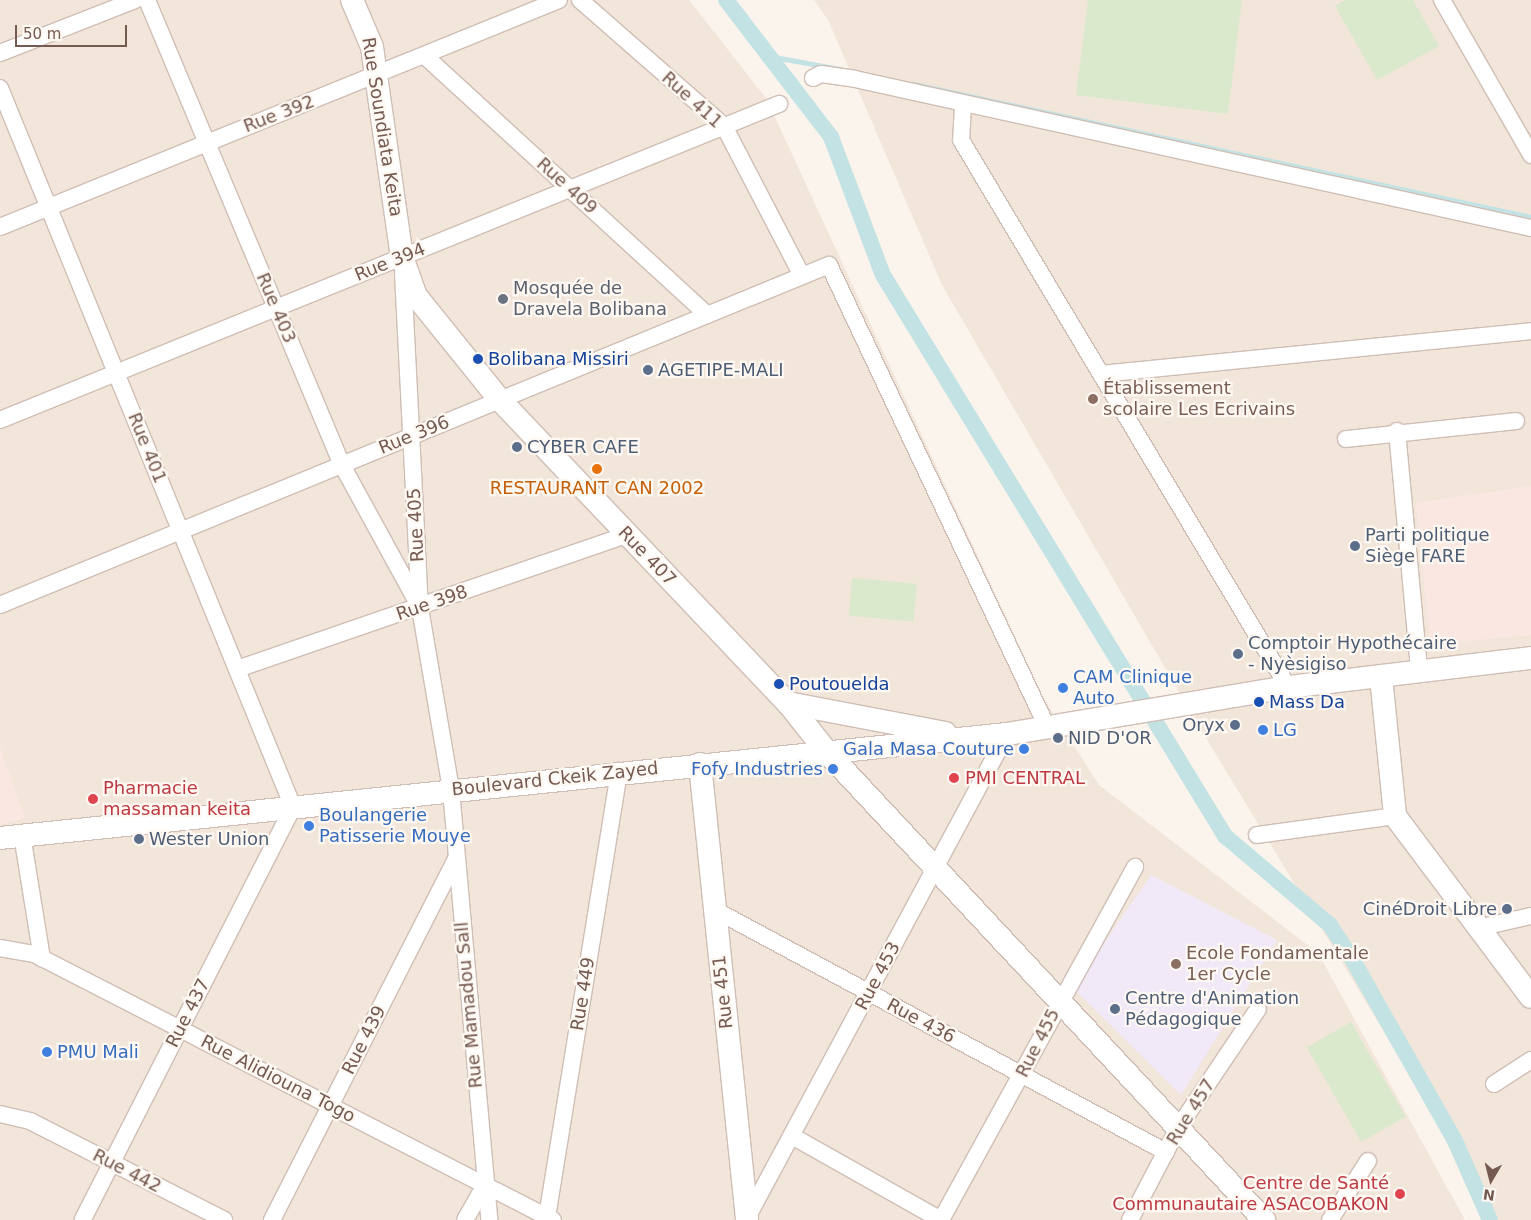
<!DOCTYPE html>
<html>
<head>
<meta charset="utf-8">
<style>
	body { margin:0 }
	#map { position:relative; width:1531px; height:1220px; overflow:hidden; background:#fbf4ed; font-family:"DejaVu Sans",sans-serif }
	div>[style] { position:absolute }
	[style*='--x'] { left:calc(var(--x)*1px); top:calc(var(--y)*1px); width:calc(var(--w)*1px); rotate:calc(var(--a)*1deg) }
	.residential>* { inset:0; background:#f2e6db }
	.commercial>* { inset:0; background:#fae7e2 }
	.education>* { inset:0; background:#f1e9f8 }
	.green>* { inset:0; background:#dae8cb; transform-origin:0 0 }
	.stream>* { height:4.5px; margin:-2.25px; padding:0 2.25px; transform-origin:2.25px; border-radius:2.25px; background:#c2e2e4 }
	.canal>* { height:16px; margin:-8px; padding:0 8px; transform-origin:8px; border-radius:8px; background:#c2e2e4 }
	.roads { filter:drop-shadow(1px 0 #cfbeb5) drop-shadow(-1px 0 #cfbeb5) drop-shadow(0 1px #cfbeb5) drop-shadow(0 -1px #cfbeb5) }
	.street>* { height:16px; margin:-8px; padding:0 8px; transform-origin:8px; border-radius:8px; background:#fff }
	.secondary>* { height:22px; margin:-11px; padding:0 11px; transform-origin:11px; border-radius:11px; background:#fff }
	.dots>* { width:14px; height:14px; translate:-50% -50%; box-sizing:border-box; border:2px solid #fef8f3; border-radius:50% }
	span { translate:-50% -50%; white-space:nowrap; text-align:center; line-height:1.15; -webkit-text-stroke:4.5px #fef8f3; paint-order:stroke }
	.street-label { font-size:18px; color:#755a51 }
	.worship-label { font-size:18px; color:#5b616d }
	.left { translate:0 -50%; text-align:left }
	.transit-label { font-size:18px; color:#164399 }
	.service-label { font-size:18px; color:#4e5e75 }
	.right { translate:-100% -50%; text-align:right }
	.education-label { font-size:18px; color:#785e54 }
	.food-label { font-size:18px; color:#c56008 }
	.shop-label { font-size:18px; color:#366cbe }
	.health-label { font-size:18px; color:#be3a42 }
	.north { position:absolute; left:1466px; top:1155px; width:50px; height:50px; -webkit-text-stroke:4px #fef8f3; paint-order:stroke; rotate:188deg; font-size:14px; font-weight:700; line-height:20px; text-align:center; color:#755a51 }
	.north::after { content:''; display:block; margin:auto; width:18px; height:22px; background:#755a51; clip-path:polygon(50% 0,100% 100%,50% 72%,0 100%) }
	.scale { position:absolute; left:15px; top:25px; width:112px; height:22px; box-sizing:border-box; border:2px solid #755a51; border-top:0; padding-left:6px; font-size:15px; line-height:18px; white-space:nowrap; color:#755a51; -webkit-text-stroke:4px #fef8f3; paint-order:stroke }
</style>
</head>
<body>
<div id="map">
	<div class="residential">
		<i style="clip-path:polygon(0 0,689px 0,766px 98px,1043px 697px,1099px 785px,1318px 953px,1465px 1220px,0 1220px)"></i>
		<i style="clip-path:polygon(814px 0,1531px 0,1531px 1220px,1498px 1220px,1200px 728px,942px 285px,828px 20px)"></i>
	</div>
	<div class="commercial">
		<i style="clip-path:polygon(1531px 486px,1531px 635px,1430px 644px,1416px 503px)"></i>
		<i style="clip-path:polygon(0 747px,25px 818px,0 825px)"></i>
	</div>
	<div class="education">
		<i style="clip-path:polygon(1151px 875px,1277px 940px,1181px 1095px,1073px 988px)"></i>
	</div>
	<div class="green">
		<i style="clip-path:polygon(1088px 0,1242px 0,1228px 114px,1076px 95px)"></i>
		<i style="clip-path:polygon(1345px 0,1413px 0,1439px 46px,1377px 80px,1335px 6px)"></i>
		<i style="left:852px;top:578px;width:65px;height:38px;rotate:5deg"></i>
		<i style="left:1351px;top:1022px;width:109px;height:51px;rotate:60deg"></i>
	</div>
	<div class="stream">
		<i style="--x:769;--y:56;--w:77;--a:10.4"></i>
		<i style="--x:914;--y:84;--w:631;--a:12.16"></i>
	</div>
	<div class="canal">
		<i style="--x:726;--y:0;--w:173;--a:52.5"></i>
		<i style="--x:831;--y:137;--w:147;--a:69.4"></i>
		<i style="--x:883;--y:275;--w:657;--a:58.63"></i>
		<i style="--x:1225;--y:836;--w:138;--a:40.3"></i>
		<i style="--x:1330;--y:925;--w:38;--a:57"></i>
		<i style="--x:1351;--y:957;--w:211;--a:60.5"></i>
		<i style="--x:1455;--y:1141;--w:86;--a:66.1"></i>
	</div>
	<div class="roads">
		<div class="street">
			<i style="--x:147;--y:0;--w:504;--a:67.25"></i>
			<i style="--x:342;--y:465;--w:158;--a:61.3"></i>
			<i style="--x:580;--y:0;--w:191;--a:41.2"></i>
			<i style="--x:724;--y:126;--w:169;--a:62.5"></i>
			<i style="--x:1442;--y:0;--w:179;--a:60.1"></i>
			<i style="--x:0;--y:53;--w:145;--a:-21.4"></i>
			<i style="--x:426;--y:57;--w:382;--a:42.5"></i>
			<i style="--x:813;--y:78;--w:9;--a:-27"></i>
			<i style="--x:821;--y:74;--w:34;--a:8"></i>
			<i style="--x:855;--y:79;--w:692;--a:12.43"></i>
			<i style="--x:0;--y:88;--w:776;--a:67.83"></i>
			<i style="--x:293;--y:807;--w:463;--a:117"></i>
			<i style="--x:963;--y:105;--w:35;--a:93"></i>
			<i style="--x:961;--y:140;--w:637;--a:59.13"></i>
			<i style="--x:0;--y:227;--w:603;--a:-22.1"></i>
			<i style="--x:403;--y:274;--w:334;--a:87.1"></i>
			<i style="--x:420;--y:608;--w:185;--a:80.3"></i>
			<i style="--x:451;--y:790;--w:432;--a:84.9"></i>
			<i style="--x:1101;--y:374;--w:432;--a:-5.7"></i>
			<i style="--x:0;--y:420;--w:841;--a:-22.08"></i>
			<i style="--x:1397;--y:431;--w:240;--a:84.7"></i>
			<i style="--x:1346;--y:439;--w:171;--a:-6"></i>
			<i style="--x:0;--y:605;--w:896;--a:-22.3"></i>
			<i style="--x:829;--y:265;--w:511;--a:64.74"></i>
			<i style="--x:237;--y:669;--w:411;--a:-19"></i>
			<i style="--x:22;--y:835;--w:125;--a:80.8"></i>
			<i style="--x:1257;--y:835;--w:139;--a:-7.8"></i>
			<i style="--x:715;--y:910;--w:512;--a:28.22"></i>
			<i style="--x:1478;--y:928;--w:54;--a:-12.8"></i>
			<i style="--x:0;--y:948;--w:35;--a:10"></i>
			<i style="--x:34;--y:954;--w:583;--a:27.14"></i>
			<i style="--x:1494;--y:1084;--w:44;--a:-33"></i>
			<i style="--x:0;--y:1114;--w:31;--a:13"></i>
			<i style="--x:30;--y:1121;--w:218;--a:27"></i>
			<i style="--x:792;--y:1136;--w:171;--a:29.4"></i>
			<i style="--x:547;--y:1217;--w:452;--a:-80.8"></i>
			<i style="--x:747;--y:1218;--w:549;--a:-61.76"></i>
			<i style="--x:272;--y:1220;--w:405;--a:-63"></i>
			<i style="--x:465;--y:1220;--w:40;--a:-60.3"></i>
			<i style="--x:941;--y:1220;--w:403;--a:-61.2"></i>
			<i style="--x:1130;--y:1220;--w:104;--a:-62.4"></i>
			<i style="--x:1178;--y:1128;--w:143;--a:-56.1"></i>
			<i style="--x:1330;--y:1220;--w:70;--a:-57.2"></i>
		</div>
		<div class="secondary">
			<i style="--x:352;--y:0;--w:51;--a:66.9"></i>
			<i style="--x:372;--y:47;--w:212;--a:81.9"></i>
			<i style="--x:402;--y:257;--w:41;--a:70.3"></i>
			<i style="--x:416;--y:296;--w:134;--a:51.1"></i>
			<i style="--x:500;--y:400;--w:418;--a:46.5"></i>
			<i style="--x:788;--y:703;--w:61;--a:51.6"></i>
			<i style="--x:826;--y:751;--w:642;--a:46.96"></i>
			<i style="--x:1381;--y:677;--w:140;--a:84.2"></i>
			<i style="--x:1395;--y:816;--w:226;--a:53.1"></i>
			<i style="--x:788;--y:703;--w:160;--a:10.8"></i>
			<i style="--x:700;--y:764;--w:458;--a:84.1"></i>
			<i style="--x:0;--y:838;--w:1012;--a:-5.9"></i>
			<i style="--x:1007;--y:734;--w:285;--a:-9.5"></i>
			<i style="--x:1288;--y:687;--w:245;--a:-6.8"></i>
		</div>
	</div>
	<div class="dots">
		<i style="left:503px;top:299px;background:#6b7280"></i>
		<i style="left:478px;top:359px;background:#1a4fb4"></i>
		<i style="left:648px;top:370px;background:#5c6f8a"></i>
		<i style="left:1093px;top:399px;background:#8d6e63"></i>
		<i style="left:517px;top:447px;background:#5c6f8a"></i>
		<i style="left:597px;top:469px;background:#e8710a"></i>
		<i style="left:1355px;top:546px;background:#5c6f8a"></i>
		<i style="left:1238px;top:654px;background:#5c6f8a"></i>
		<i style="left:779px;top:684px;background:#1a4fb4"></i>
		<i style="left:1063px;top:688px;background:#3f7fe0"></i>
		<i style="left:1259px;top:702px;background:#1a4fb4"></i>
		<i style="left:1235px;top:725px;background:#5c6f8a"></i>
		<i style="left:1263px;top:730px;background:#3f7fe0"></i>
		<i style="left:1058px;top:738px;background:#5c6f8a"></i>
		<i style="left:1024px;top:749px;background:#3f7fe0"></i>
		<i style="left:833px;top:769px;background:#3f7fe0"></i>
		<i style="left:954px;top:778px;background:#e0444e"></i>
		<i style="left:93px;top:799px;background:#e0444e"></i>
		<i style="left:309px;top:826px;background:#3f7fe0"></i>
		<i style="left:139px;top:839px;background:#5c6f8a"></i>
		<i style="left:1507px;top:909px;background:#5c6f8a"></i>
		<i style="left:1176px;top:964px;background:#8d6e63"></i>
		<i style="left:1115px;top:1009px;background:#5c6f8a"></i>
		<i style="left:47px;top:1052px;background:#3f7fe0"></i>
		<i style="left:1400px;top:1194px;background:#e0444e"></i>
	</div>
	<div class="street-label">
		<span style="left:692px;top:100px;rotate:42deg">Rue 411</span>
		<span style="left:279px;top:114px;rotate:-21deg">Rue 392</span>
		<span style="left:382px;top:127px;rotate:81deg">Rue Soundiata Keita</span>
		<span style="left:567px;top:186px;rotate:42deg">Rue 409</span>
		<span style="left:390px;top:262px;rotate:-22deg">Rue 394</span>
		<span style="left:276px;top:308px;rotate:67deg">Rue 403</span>
		<span style="left:414px;top:435px;rotate:-22deg">Rue 396</span>
		<span style="left:147px;top:448px;rotate:68deg">Rue 401</span>
		<span style="left:416px;top:525px;rotate:-93deg">Rue 405</span>
		<span style="left:647px;top:556px;rotate:46deg">Rue 407</span>
		<span style="left:432px;top:603px;rotate:-19deg">Rue 398</span>
		<span style="left:555px;top:779px;rotate:-6deg">Boulevard Ckeik Zayed</span>
		<span style="left:878px;top:976px;rotate:-62deg">Rue 453</span>
		<span style="left:723px;top:992px;rotate:-96deg">Rue 451</span>
		<span style="left:583px;top:994px;rotate:-81deg">Rue 449</span>
		<span style="left:469px;top:1005px;rotate:-95deg">Rue Mamadou Sall</span>
		<span style="left:188px;top:1013px;rotate:-63deg">Rue 437</span>
		<span style="left:921px;top:1021px;rotate:28deg">Rue 436</span>
		<span style="left:364px;top:1040px;rotate:-63deg">Rue 439</span>
		<span style="left:1038px;top:1043px;rotate:-63deg">Rue 455</span>
		<span style="left:278px;top:1079px;rotate:27deg">Rue Alidiouna Togo</span>
		<span style="left:1191px;top:1112px;rotate:-58deg">Rue 457</span>
		<span style="left:127px;top:1171px;rotate:27deg">Rue 442</span>
	</div>
	<div class="worship-label">
		<span class="left" style="left:513px;top:299px">Mosquée de<br>Dravela Bolibana</span>
	</div>
	<div class="transit-label">
		<span class="left" style="left:488px;top:359px">Bolibana Missiri</span>
		<span class="left" style="left:789px;top:684px">Poutouelda</span>
		<span class="left" style="left:1269px;top:702px">Mass Da</span>
	</div>
	<div class="service-label">
		<span class="left" style="left:658px;top:370px">AGETIPE-MALI</span>
		<span class="left" style="left:527px;top:447px">CYBER CAFE</span>
		<span class="left" style="left:1365px;top:546px">Parti politique<br>Siège FARE</span>
		<span class="left" style="left:1248px;top:654px">Comptoir Hypothécaire<br>- Nyèsigiso</span>
		<span class="right" style="left:1225px;top:725px">Oryx</span>
		<span class="left" style="left:1068px;top:738px">NID D'OR</span>
		<span class="left" style="left:149px;top:839px">Wester Union</span>
		<span class="right" style="left:1497px;top:909px">CinéDroit Libre</span>
		<span class="left" style="left:1125px;top:1009px">Centre d'Animation<br>Pédagogique</span>
	</div>
	<div class="education-label">
		<span class="left" style="left:1103px;top:399px">Établissement<br>scolaire Les Ecrivains</span>
		<span class="left" style="left:1186px;top:964px">Ecole Fondamentale<br>1er Cycle</span>
	</div>
	<div class="food-label">
		<span style="left:597px;top:488px">RESTAURANT CAN 2002</span>
	</div>
	<div class="shop-label">
		<span class="left" style="left:1073px;top:688px">CAM Clinique<br>Auto</span>
		<span class="left" style="left:1273px;top:730px">LG</span>
		<span class="right" style="left:1014px;top:749px">Gala Masa Couture</span>
		<span class="right" style="left:823px;top:769px">Fofy Industries</span>
		<span class="left" style="left:319px;top:826px">Boulangerie<br>Patisserie Mouye</span>
		<span class="left" style="left:57px;top:1052px">PMU Mali</span>
	</div>
	<div class="health-label">
		<span class="left" style="left:965px;top:778px">PMI CENTRAL</span>
		<span class="left" style="left:103px;top:799px">Pharmacie<br>massaman keita</span>
		<span class="right" style="left:1389px;top:1194px">Centre de Santé<br>Communautaire ASACOBAKON</span>
	</div>
	<div class="north">N</div>
	<div class="scale">50 m</div>
</div>
</body>
</html>
